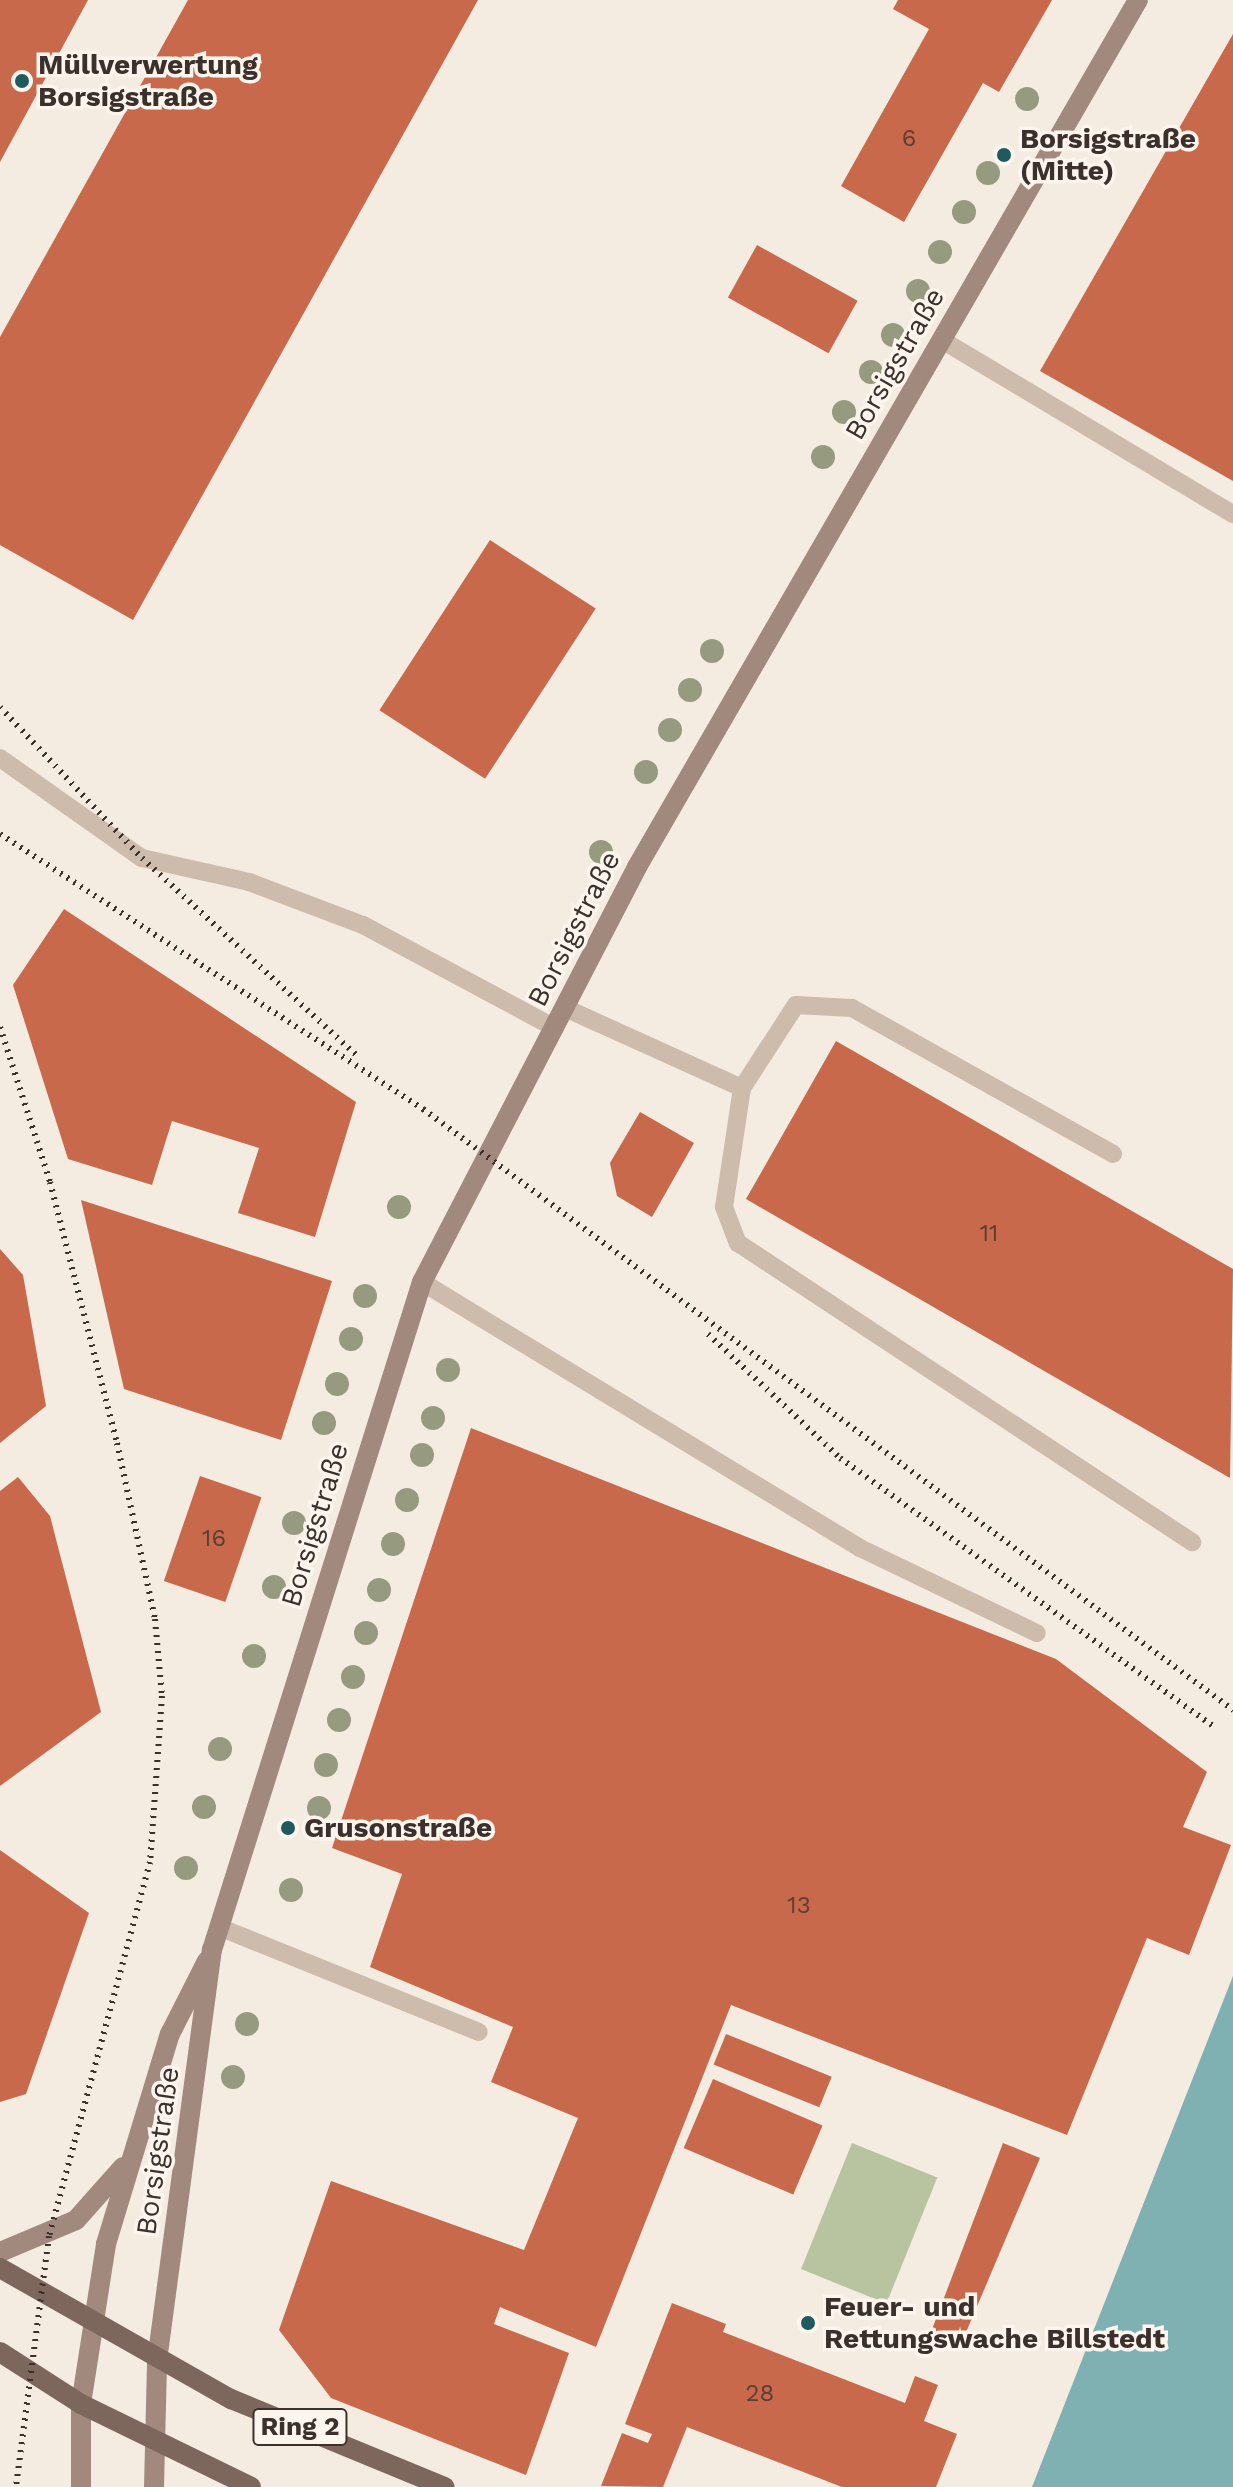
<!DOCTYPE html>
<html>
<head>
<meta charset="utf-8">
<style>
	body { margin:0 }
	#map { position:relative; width:1233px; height:2487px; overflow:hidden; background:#f4ebe1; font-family:"Work Sans",sans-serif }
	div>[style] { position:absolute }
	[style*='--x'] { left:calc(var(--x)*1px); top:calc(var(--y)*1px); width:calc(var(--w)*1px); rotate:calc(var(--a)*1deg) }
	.green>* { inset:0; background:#b8c4a0; transform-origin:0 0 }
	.water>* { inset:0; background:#7fb0b2 }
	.building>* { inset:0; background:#c8694b; transform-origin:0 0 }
	.lane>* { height:18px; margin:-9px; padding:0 9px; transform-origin:9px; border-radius:9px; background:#cdbbac }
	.secondary>* { height:20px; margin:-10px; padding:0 10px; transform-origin:10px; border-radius:10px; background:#a18a7d }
	.primary>* { height:20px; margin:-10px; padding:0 10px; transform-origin:10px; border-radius:10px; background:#7d675c }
	.rail>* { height:6px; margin-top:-3px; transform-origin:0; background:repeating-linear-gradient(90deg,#3b302b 0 2px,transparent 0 8px) }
	.trees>* { width:24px; height:24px; margin:-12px; border-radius:50%; background:#969b7f }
	.dots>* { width:22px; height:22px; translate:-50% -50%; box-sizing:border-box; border:4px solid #fbf5ee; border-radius:50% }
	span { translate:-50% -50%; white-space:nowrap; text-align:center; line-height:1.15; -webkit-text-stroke:7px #fbf5ee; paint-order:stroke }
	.number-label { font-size:24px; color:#5e3e33 }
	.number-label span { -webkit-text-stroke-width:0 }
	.shield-label span { padding:2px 6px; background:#fbf5ee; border:2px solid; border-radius:6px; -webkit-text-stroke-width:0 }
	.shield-label { font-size:26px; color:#3b302b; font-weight:700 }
	.poi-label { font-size:28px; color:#3b302b; font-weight:700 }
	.left { translate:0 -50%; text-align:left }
	.street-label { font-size:28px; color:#3b302b }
</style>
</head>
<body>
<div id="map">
	<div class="green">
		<i style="left:852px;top:2143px;width:92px;height:136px;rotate:22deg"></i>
	</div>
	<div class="water">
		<i style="clip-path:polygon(1233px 1976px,1233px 2487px,1032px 2487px)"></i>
	</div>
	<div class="building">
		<i style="clip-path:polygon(0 0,88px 0,0 162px)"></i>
		<i style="clip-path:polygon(188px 0,478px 0,133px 620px,0 545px,0 337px)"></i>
		<i style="clip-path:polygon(898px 0,1052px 0,999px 92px,983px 83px,904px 222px,841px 186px,929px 29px,893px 9px)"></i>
		<i style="clip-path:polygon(1233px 34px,1233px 481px,1040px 371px)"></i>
		<i style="left:757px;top:245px;width:115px;height:60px;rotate:29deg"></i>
		<i style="left:490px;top:540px;width:126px;height:203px;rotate:33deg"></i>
		<i style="clip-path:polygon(64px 909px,356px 1102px,315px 1237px,238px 1213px,259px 1148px,172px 1121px,152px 1185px,68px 1159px,13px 985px)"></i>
		<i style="clip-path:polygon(836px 1041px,1233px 1269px,1230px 1478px,746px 1199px)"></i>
		<i style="clip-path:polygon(640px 1112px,694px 1143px,652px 1217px,617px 1196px,610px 1163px)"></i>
		<i style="clip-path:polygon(81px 1200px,332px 1281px,281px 1440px,124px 1389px)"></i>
		<i style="clip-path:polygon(0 1249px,23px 1275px,46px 1406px,0 1443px)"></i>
		<i style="clip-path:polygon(471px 1428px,1056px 1659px,1207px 1772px,1183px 1827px,1231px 1845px,1189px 1955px,1147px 1938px,1067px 2135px,731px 2005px,596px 2347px,500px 2307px,494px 2324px,569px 2353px,526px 2475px,331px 2398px,279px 2330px,331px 2181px,524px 2250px,578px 2118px,491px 2082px,513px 2027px,370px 1967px,402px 1874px,332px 1848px)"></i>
		<i style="left:200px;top:1476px;width:65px;height:111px;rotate:19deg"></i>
		<i style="clip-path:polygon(18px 1477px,50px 1516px,101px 1712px,0 1786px,0 1491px)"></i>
		<i style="clip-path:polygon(0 1850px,89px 1913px,26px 2094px,0 2102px)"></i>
		<i style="left:726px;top:2034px;width:114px;height:33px;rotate:22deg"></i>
		<i style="left:713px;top:2079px;width:119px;height:75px;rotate:23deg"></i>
		<i style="clip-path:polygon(1003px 2143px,1040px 2158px,961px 2344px,931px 2332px)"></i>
		<i style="clip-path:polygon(672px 2303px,726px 2324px,723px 2332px,905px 2403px,915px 2376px,938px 2385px,924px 2421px,957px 2434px,936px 2487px,842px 2487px,687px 2427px,663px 2487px,601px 2486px,622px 2433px,648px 2443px,652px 2434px,625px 2424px)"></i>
	</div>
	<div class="lane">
		<i style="--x:942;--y:340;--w:339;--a:30.9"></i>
		<i style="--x:0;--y:758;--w:174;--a:35.2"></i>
		<i style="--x:142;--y:858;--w:110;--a:12.6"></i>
		<i style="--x:249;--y:882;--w:122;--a:20.7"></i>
		<i style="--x:363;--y:925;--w:218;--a:28.2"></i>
		<i style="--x:565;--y:1008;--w:194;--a:24.3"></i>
		<i style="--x:742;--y:1088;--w:120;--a:98.6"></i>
		<i style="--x:724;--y:1207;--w:39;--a:69"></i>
		<i style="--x:738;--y:1243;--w:544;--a:33.37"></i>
		<i style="--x:742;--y:1088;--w:99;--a:-57"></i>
		<i style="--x:796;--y:1005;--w:56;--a:3.1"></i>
		<i style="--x:852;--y:1008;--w:299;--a:29.2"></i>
		<i style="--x:422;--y:1282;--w:512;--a:31.27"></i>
		<i style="--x:860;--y:1548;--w:196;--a:25.7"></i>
		<i style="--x:219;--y:1927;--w:280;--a:22"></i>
	</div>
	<div class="secondary">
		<i style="--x:0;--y:2252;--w:82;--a:-22.8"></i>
		<i style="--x:76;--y:2220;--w:71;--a:-48.4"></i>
		<i style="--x:81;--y:2487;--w:83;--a:-90"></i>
		<i style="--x:81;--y:2404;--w:162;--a:-81.1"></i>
		<i style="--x:106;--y:2244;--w:220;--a:-73.1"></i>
		<i style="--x:170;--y:2034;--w:82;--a:-63.1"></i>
		<i style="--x:154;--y:2487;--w:126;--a:-88.6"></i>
		<i style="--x:157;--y:2361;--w:415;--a:-82.4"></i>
		<i style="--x:212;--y:1950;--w:700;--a:-72.55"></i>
		<i style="--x:422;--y:1282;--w:467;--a:-62.6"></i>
		<i style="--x:637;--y:867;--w:1001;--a:-59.98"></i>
	</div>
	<div class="primary">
		<i style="--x:0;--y:2268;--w:266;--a:29.6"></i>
		<i style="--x:231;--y:2399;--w:231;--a:22.4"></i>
		<i style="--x:0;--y:2352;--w:96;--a:32.7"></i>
		<i style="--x:81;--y:2404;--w:189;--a:26"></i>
	</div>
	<div class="rail">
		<i style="--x:0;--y:707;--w:207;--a:46.8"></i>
		<i style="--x:142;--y:858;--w:292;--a:42.6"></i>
		<i style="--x:0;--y:834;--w:505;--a:33.03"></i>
		<i style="--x:423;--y:1109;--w:1009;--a:36.57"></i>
		<i style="--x:0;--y:1027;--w:163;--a:72.1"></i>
		<i style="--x:50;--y:1182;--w:269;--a:75.6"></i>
		<i style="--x:117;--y:1443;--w:180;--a:77.8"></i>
		<i style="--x:155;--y:1619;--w:77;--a:84.8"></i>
		<i style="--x:162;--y:1696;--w:166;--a:94.1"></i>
		<i style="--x:150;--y:1862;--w:387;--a:105.1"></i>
		<i style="--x:49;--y:2236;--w:253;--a:97.5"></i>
		<i style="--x:708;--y:1334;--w:181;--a:43.2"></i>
		<i style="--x:840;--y:1458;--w:461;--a:35.7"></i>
	</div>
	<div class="trees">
		<i style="left:1027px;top:99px"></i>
		<i style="left:988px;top:173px"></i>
		<i style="left:964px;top:212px"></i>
		<i style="left:940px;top:252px"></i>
		<i style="left:918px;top:291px"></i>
		<i style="left:893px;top:335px"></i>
		<i style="left:871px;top:372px"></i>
		<i style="left:844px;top:412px"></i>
		<i style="left:823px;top:457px"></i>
		<i style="left:712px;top:651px"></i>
		<i style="left:690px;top:690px"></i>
		<i style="left:670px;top:730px"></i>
		<i style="left:646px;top:772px"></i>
		<i style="left:601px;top:852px"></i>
		<i style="left:399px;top:1207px"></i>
		<i style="left:365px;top:1296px"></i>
		<i style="left:351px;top:1339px"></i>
		<i style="left:448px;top:1370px"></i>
		<i style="left:337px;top:1384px"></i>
		<i style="left:433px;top:1418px"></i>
		<i style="left:324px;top:1423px"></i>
		<i style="left:422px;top:1455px"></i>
		<i style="left:407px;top:1500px"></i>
		<i style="left:294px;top:1523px"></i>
		<i style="left:393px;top:1544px"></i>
		<i style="left:274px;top:1587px"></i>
		<i style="left:379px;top:1590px"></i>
		<i style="left:366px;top:1633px"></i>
		<i style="left:254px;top:1656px"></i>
		<i style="left:353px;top:1677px"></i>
		<i style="left:339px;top:1720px"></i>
		<i style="left:220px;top:1749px"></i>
		<i style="left:326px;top:1765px"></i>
		<i style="left:204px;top:1807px"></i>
		<i style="left:319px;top:1808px"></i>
		<i style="left:186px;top:1868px"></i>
		<i style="left:291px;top:1890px"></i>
		<i style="left:247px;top:2024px"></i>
		<i style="left:233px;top:2077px"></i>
	</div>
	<div class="dots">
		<i style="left:22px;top:81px;background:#1f5a5e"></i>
		<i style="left:1004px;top:155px;background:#1f5a5e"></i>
		<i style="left:288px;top:1828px;background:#1f5a5e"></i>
		<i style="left:808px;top:2323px;background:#1f5a5e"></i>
	</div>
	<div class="number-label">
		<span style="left:909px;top:139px">6</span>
		<span style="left:989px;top:1234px">11</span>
		<span style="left:214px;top:1539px">16</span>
		<span style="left:799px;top:1906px">13</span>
		<span style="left:760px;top:2394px">28</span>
	</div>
	<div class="shield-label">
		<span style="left:300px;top:2427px">Ring 2</span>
	</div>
	<div class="poi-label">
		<span class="left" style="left:38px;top:81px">Müllverwertung<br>Borsigstraße</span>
		<span class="left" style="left:1020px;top:155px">Borsigstraße<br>(Mitte)</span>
		<span class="left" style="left:304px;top:1828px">Grusonstraße</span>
		<span class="left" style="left:824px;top:2323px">Feuer- und<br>Rettungswache Billstedt</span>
	</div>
	<div class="street-label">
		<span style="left:895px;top:364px;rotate:-60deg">Borsigstraße</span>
		<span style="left:574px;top:929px;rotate:-63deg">Borsigstraße</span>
		<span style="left:315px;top:1525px;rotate:-73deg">Borsigstraße</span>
		<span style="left:158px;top:2151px;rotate:-82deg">Borsigstraße</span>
	</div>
</div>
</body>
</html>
